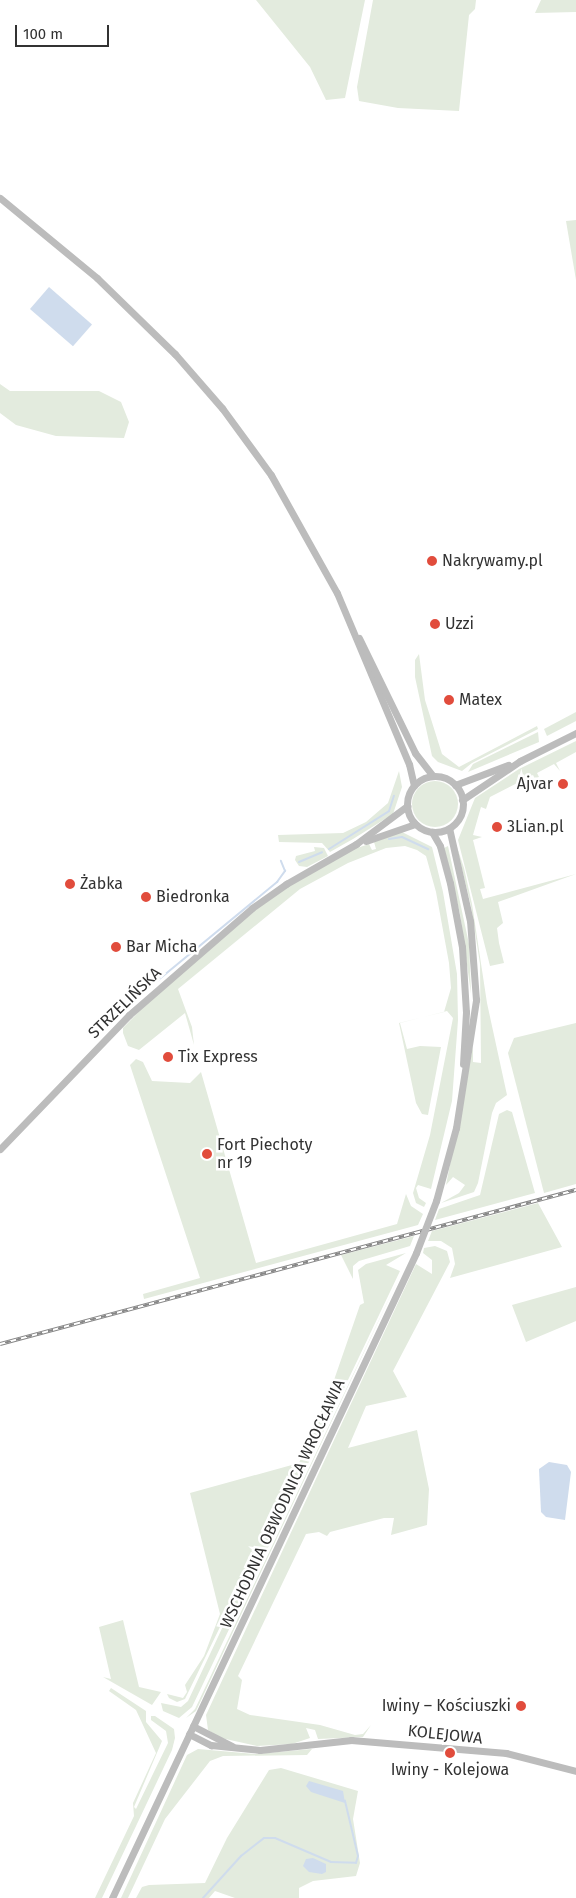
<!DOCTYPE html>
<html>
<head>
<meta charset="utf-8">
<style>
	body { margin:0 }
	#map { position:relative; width:576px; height:1898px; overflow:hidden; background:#fff; font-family:"Fira Sans",sans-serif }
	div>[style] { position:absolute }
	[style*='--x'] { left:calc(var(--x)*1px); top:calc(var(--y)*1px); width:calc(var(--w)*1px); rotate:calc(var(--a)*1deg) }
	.green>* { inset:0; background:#e3ebde }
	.round { border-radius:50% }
	.water>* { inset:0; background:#cfdced; transform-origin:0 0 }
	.stream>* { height:2px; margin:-1px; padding:0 1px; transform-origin:1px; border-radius:1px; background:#cfdced }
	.secondary>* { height:7px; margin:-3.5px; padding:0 3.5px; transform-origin:3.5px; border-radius:3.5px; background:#bcbcbc }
	.secondary>.ring { margin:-3.5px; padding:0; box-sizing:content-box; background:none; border:7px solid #bcbcbc; border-radius:50% }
	.rail>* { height:4px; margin-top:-2px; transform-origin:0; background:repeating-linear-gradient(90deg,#fff 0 5.5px,#878787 0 11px); box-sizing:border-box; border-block:1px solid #878787 }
	.secondary-bridge>* { height:7px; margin:-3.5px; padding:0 3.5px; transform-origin:3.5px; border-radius:3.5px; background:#bcbcbc }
	.dots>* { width:14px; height:14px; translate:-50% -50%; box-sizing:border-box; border:2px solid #fff; border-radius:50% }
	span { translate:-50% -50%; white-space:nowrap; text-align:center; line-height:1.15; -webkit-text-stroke:5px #fff; paint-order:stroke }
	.poi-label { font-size:16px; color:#323232 }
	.left { translate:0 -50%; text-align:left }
	.right { translate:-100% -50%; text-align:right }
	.street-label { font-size:16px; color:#323232 }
	.scale { position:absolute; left:15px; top:25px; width:94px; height:22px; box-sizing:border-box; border:2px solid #323232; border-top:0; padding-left:6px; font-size:15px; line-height:18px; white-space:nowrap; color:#323232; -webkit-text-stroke:4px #fff; paint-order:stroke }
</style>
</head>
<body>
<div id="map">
	<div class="green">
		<i style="clip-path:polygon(256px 0,365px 0,345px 98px,326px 100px,310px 67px)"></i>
		<i style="clip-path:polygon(373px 0,476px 0,475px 9px,469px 15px,459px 111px,398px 108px,359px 101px,357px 87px)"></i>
		<i style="clip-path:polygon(541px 0,576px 0,576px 12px,535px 13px)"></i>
		<i style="clip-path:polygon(576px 220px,576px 280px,566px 221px)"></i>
		<i style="clip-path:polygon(0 384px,10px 391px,99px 391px,121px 402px,129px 422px,124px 438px,56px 436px,16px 425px,0 413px)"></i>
		<i style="clip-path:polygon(419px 654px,425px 700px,442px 754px,459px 767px,537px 726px,538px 729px,472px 763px,462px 771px,438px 762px,432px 756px,415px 677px,415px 660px)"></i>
		<i style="clip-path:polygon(576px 712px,576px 721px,547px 736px,544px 729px)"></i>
		<i style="clip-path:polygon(538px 732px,539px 742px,468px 772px,473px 764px)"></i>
		<i style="clip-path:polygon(576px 741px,576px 752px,556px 763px,560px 771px,554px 764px,537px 773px,539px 777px,535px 779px,533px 775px,490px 797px,486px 809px,481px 807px,473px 835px,482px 837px,473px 840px,485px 888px,480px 889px,483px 899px,576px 874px,498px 902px,503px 923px,497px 928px,499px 943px,504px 963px,490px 966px,458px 840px,475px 798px,519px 769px)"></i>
		<i style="clip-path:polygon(399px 771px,402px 787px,393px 814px,353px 839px,330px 852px,322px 843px,279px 842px,278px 835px,343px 833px,366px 822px,388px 803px)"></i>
		<i class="round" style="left:412px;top:781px;width:46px;height:46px"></i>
		<i style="clip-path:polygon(402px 832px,432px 847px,443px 892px,457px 974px,458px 1020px,452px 1101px,431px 1189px,418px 1185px,416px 1188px,419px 1198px,426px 1203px,424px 1207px,416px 1203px,413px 1193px,430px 1135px,453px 1018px,447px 1011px,400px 1023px,407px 1049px,420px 1046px,441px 1047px,428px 1115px,422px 1114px,416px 1103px,399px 1023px,444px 1012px,451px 988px,449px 963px,436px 892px,426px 856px,417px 850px,405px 846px,386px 848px,348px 863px,300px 889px,178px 989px,192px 1027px,194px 1045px,185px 1013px,139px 1050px,128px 1046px,123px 1033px,123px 1028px,161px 989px,275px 894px,351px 850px,369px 844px,372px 850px,376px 849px,374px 842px)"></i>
		<i style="clip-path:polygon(456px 844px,464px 868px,472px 904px,487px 1003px,507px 1095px,496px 1103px,492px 1113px,478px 1183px,474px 1192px,441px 1203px,459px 1193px,465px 1185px,453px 1177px,446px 1185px,473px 1046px,473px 1062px,481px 1063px,480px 964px,471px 906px)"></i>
		<i style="clip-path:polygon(448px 846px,469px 944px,471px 994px,460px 914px,444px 848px)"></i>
		<i style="clip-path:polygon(314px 847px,324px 848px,328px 856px,307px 867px,299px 866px,295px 860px,296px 856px,315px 851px)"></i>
		<i style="clip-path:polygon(576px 1023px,576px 1184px,544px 1193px,508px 1053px,514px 1038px)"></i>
		<i style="clip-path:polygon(136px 1059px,143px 1062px,152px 1081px,190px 1083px,201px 1072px,256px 1263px,397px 1224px,406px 1194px,411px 1206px,423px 1214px,418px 1225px,144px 1299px,143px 1294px,200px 1278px,130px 1065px)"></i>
		<i style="clip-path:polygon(507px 1110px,512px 1112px,535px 1193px,435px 1220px,439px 1209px,480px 1195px,499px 1114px)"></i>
		<i style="clip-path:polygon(538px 1203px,562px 1247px,450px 1278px,455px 1264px,452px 1248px,441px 1241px,428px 1241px,432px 1231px)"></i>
		<i style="clip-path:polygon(414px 1236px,410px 1246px,359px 1261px,353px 1266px,353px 1279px,341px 1255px)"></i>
		<i style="clip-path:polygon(435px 1246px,447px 1251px,450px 1262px,393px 1371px,407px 1397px,366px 1406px,348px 1448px,417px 1430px,429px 1489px,427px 1525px,391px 1535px,394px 1518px,384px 1518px,330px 1532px,327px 1536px,319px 1532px,306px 1534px,238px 1676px,242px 1680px,237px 1709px,250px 1715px,320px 1725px,355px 1735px,363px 1734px,371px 1725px,363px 1737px,318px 1739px,315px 1730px,306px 1728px,310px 1738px,292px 1744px,257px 1746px,221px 1738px,208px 1730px,206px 1715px,416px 1264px,432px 1274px,432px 1260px,423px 1253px,424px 1248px)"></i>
		<i style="clip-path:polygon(406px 1253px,386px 1265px,400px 1271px,192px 1707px,179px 1718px,163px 1711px,161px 1703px,181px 1707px,188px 1701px,225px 1622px,224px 1615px,221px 1615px,220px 1627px,185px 1699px,177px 1702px,169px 1698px,167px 1694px,183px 1698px,187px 1692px,185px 1685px,204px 1656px,220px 1614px,190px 1493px,299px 1463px,334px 1380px,360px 1305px,364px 1303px,358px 1270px,366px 1264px)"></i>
		<i style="clip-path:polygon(402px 1271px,196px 1711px,186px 1718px,195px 1709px)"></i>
		<i style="clip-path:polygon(576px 1287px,576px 1321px,526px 1342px,512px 1305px)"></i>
		<i style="clip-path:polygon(123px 1620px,139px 1687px,161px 1692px,152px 1705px,103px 1677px,111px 1679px,99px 1627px)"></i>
		<i style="clip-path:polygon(111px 1688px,146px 1711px,146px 1722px,162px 1741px,134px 1807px,136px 1809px,168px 1743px,166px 1731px,151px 1720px,151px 1716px,155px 1716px,174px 1729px,175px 1738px,172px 1750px,102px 1898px,95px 1898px,134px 1816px,133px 1803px,156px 1753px,136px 1710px,109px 1691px)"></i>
		<i style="clip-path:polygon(198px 1749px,255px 1754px,312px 1749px,307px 1755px,223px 1756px,210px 1761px,165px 1819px,128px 1898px,121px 1898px,187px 1755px)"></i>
		<i style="clip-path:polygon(281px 1768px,358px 1791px,353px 1819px,360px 1863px,356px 1876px,313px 1881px,299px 1888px,299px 1898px,235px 1898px,215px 1891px,209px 1898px,136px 1898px,142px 1887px,149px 1885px,205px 1883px,227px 1838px,269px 1770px)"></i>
	</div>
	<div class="water">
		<i style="left:49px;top:287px;width:57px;height:29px;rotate:41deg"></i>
		<i style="clip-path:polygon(549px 1462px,567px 1465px,571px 1472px,565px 1520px,546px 1517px,541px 1512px,539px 1469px)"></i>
		<i style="clip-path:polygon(309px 1781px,343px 1791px,345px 1803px,311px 1792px,306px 1786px)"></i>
		<i style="clip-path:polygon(313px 1858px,326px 1864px,326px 1872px,322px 1874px,309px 1872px,303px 1866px,306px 1859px)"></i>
	</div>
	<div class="stream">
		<i style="--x:389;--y:839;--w:13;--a:-9"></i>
		<i style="--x:402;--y:837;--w:29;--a:25"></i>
		<i style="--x:329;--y:849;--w:71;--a:-32.3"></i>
		<i style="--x:389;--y:811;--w:16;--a:-72"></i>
		<i style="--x:299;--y:862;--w:25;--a:-23"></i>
		<i style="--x:157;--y:981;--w:156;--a:-39.5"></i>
		<i style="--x:277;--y:882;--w:14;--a:-54"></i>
		<i style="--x:285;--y:871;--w:11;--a:-112"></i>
		<i style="--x:203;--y:1898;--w:57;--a:-47.9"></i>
		<i style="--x:241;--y:1856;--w:29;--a:-38"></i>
		<i style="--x:264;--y:1838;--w:11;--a:0"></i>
		<i style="--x:275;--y:1838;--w:61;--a:23.2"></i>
		<i style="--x:331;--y:1862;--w:25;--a:2"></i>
		<i style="--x:356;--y:1863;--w:7;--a:-74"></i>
		<i style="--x:358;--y:1856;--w:57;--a:-103.3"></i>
	</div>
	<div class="secondary">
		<i style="--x:0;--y:198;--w:126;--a:39.5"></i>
		<i style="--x:97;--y:278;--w:109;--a:44.3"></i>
		<i style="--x:175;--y:354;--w:72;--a:49"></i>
		<i style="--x:222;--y:408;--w:83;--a:53.8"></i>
		<i style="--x:271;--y:475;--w:135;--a:60.8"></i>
		<i style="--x:337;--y:593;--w:186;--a:67.2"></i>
		<i style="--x:409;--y:764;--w:22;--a:77"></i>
		<i style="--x:359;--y:638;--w:128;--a:64"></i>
		<i style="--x:415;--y:753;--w:29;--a:52"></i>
		<i class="ring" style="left:407px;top:776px;width:49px;height:49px"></i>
		<i style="--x:455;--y:785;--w:57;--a:-20.7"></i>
		<i style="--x:462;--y:800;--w:70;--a:-33.9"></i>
		<i style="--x:520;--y:761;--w:63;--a:-26.6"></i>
		<i style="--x:432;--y:832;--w:16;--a:60"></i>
		<i style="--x:440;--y:846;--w:38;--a:75"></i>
		<i style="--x:450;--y:883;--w:65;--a:79.4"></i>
		<i style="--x:462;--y:947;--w:65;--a:86.5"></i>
		<i style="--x:466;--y:1012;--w:52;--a:93.3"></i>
		<i style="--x:366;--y:841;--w:52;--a:-19.1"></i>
		<i style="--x:0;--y:1149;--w:186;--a:-46.1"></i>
		<i style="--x:129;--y:1015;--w:163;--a:-41"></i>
		<i style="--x:252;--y:908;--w:42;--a:-35.2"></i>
		<i style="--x:286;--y:884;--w:81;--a:-29.7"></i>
		<i style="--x:356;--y:844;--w:64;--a:-36.7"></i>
		<i style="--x:436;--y:1201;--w:76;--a:-74.7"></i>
		<i style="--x:456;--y:1128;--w:130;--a:-81.1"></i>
		<i style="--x:476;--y:1000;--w:79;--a:-94.3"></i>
		<i style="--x:470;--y:921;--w:95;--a:-102.7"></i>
		<i style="--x:193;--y:1726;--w:44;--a:27.1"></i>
		<i style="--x:189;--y:1734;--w:25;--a:27"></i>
		<i style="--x:211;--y:1745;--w:49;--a:5.8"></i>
		<i style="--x:260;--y:1750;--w:92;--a:-6.3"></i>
		<i style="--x:351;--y:1740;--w:156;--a:4.8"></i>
		<i style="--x:506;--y:1753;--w:72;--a:14.4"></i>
		<i style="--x:112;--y:1898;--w:713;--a:-64.76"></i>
	</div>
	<div class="rail">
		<i style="--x:0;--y:1344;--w:596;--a:-14.97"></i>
	</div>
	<div class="secondary-bridge">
		<i style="--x:416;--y:1253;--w:56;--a:-69"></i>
	</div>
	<div class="dots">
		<i style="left:432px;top:561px;background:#e14c3c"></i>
		<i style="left:435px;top:624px;background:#e14c3c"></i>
		<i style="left:449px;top:700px;background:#e14c3c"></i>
		<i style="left:563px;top:784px;background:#e14c3c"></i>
		<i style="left:497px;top:827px;background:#e14c3c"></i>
		<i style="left:70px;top:884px;background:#e14c3c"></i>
		<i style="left:146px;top:897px;background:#e14c3c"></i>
		<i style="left:116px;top:947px;background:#e14c3c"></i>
		<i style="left:168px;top:1057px;background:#e14c3c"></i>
		<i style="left:207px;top:1154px;background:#e14c3c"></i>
		<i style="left:521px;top:1706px;background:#e14c3c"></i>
		<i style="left:450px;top:1753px;background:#e14c3c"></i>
	</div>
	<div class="poi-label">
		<span class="left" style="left:442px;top:561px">Nakrywamy.pl</span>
		<span class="left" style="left:445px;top:624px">Uzzi</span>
		<span class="left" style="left:459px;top:700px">Matex</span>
		<span class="right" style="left:553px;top:784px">Ajvar</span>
		<span class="left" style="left:507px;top:827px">3Lian.pl</span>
		<span class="left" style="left:80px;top:884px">Żabka</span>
		<span class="left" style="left:156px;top:897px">Biedronka</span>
		<span class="left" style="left:126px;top:947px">Bar Micha</span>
		<span class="left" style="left:178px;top:1057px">Tix Express</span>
		<span class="left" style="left:217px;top:1154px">Fort Piechoty<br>nr 19</span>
		<span class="right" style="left:511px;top:1706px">Iwiny – Kościuszki</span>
		<span style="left:450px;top:1770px">Iwiny - Kolejowa</span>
	</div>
	<div class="street-label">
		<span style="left:125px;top:1003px;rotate:-44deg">STRZELIŃSKA</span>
		<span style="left:283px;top:1504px;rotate:-65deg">WSCHODNIA OBWODNICA WROCŁAWIA</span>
		<span style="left:445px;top:1735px;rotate:6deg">KOLEJOWA</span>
	</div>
	<div class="scale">100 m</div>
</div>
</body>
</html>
